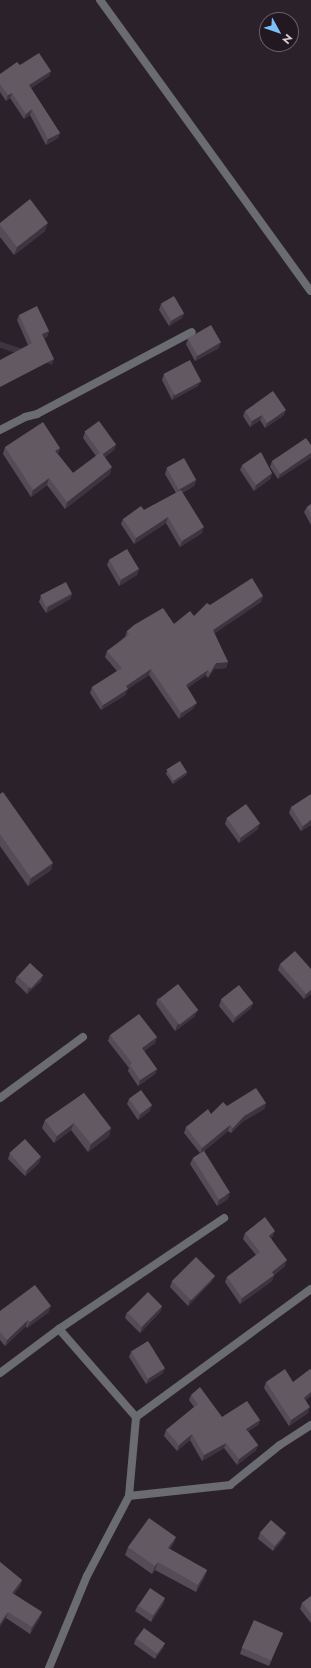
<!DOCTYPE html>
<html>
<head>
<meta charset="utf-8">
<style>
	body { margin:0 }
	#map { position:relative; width:311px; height:1668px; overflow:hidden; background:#2b212b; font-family:Jost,sans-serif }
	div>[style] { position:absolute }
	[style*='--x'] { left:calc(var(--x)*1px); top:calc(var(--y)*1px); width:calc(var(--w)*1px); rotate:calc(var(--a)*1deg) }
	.service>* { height:8px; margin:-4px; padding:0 4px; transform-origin:4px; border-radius:4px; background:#6b6b72 }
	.minor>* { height:8px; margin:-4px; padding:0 4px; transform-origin:4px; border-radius:4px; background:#6b6b72 }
	.wall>* { inset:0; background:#554b56 }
	.shaded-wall>* { inset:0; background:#3e343f; transform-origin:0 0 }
	.building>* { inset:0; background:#625963; transform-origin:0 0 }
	span { translate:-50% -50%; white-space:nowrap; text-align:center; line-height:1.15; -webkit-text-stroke:3px #211822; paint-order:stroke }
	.north { position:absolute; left:259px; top:12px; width:40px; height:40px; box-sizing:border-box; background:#211822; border:1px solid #69616a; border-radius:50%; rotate:130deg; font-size:11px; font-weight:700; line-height:16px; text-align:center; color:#d5cfd6 }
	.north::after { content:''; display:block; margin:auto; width:14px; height:18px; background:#7ebef9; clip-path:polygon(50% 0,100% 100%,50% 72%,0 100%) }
</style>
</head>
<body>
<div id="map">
	<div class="service">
		<i style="--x:100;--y:0;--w:359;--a:54.1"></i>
	</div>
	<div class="minor">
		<i style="--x:0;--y:430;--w:28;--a:-27"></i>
		<i style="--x:25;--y:417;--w:12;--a:-14"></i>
		<i style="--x:37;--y:414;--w:175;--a:-27.9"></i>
		<i style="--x:0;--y:1098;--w:103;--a:-36.3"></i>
		<i style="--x:59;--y:1329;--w:117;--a:48.8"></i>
		<i style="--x:0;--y:1373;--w:74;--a:-36.7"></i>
		<i style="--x:59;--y:1329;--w:199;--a:-33.9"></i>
		<i style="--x:129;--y:1496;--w:102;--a:-6.2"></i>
		<i style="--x:230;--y:1485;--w:64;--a:-38.7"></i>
		<i style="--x:280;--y:1445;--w:37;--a:-33"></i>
		<i style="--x:49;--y:1668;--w:100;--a:-67.6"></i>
		<i style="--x:87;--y:1576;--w:90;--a:-62.3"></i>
		<i style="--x:129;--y:1496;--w:79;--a:-84.9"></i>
		<i style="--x:136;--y:1417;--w:217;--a:-36.2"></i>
	</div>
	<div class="wall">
		<i style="clip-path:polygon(20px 65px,51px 71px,49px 76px,31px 88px,60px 133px,58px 138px,46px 145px,30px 115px,24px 119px,10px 98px,6px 101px,0 92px,0 74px)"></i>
		<i style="clip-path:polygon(0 223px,45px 231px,14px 255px,0 237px)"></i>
		<i style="clip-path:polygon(161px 304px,184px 313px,182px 318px,169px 326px,159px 310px)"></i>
		<i style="clip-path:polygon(19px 315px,49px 331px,47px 337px,44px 338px,52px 365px,28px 345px,17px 320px)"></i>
		<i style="clip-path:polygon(188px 339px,219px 348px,195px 361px,186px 344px)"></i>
		<i style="clip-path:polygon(164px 374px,198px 386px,172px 400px,162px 380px)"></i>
		<i style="clip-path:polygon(245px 411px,284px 415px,265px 428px,260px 420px,250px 427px,243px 416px)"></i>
		<i style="clip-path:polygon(85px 432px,116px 444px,114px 450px,105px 457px,110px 474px,65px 509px,47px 485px,31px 497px,3px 454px,5px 447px,60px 448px,58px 454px,73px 473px,96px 456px,83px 438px)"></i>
		<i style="clip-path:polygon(311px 445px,278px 479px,270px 467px,272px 461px)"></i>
		<i style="clip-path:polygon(242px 465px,272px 473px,270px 479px,254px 491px,240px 470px)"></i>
		<i style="clip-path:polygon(167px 468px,196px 480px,194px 486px,182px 493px,202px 533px,180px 547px,166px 523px,134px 544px,121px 524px,123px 519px,144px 510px,176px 493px,165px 474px)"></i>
		<i style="clip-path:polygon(311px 504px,311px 525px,304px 512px,307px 507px)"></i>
		<i style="clip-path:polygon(109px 560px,139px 569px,137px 575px,119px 586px,107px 565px)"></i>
		<i style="clip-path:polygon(72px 594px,70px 599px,46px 613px,39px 602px,41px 596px)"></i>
		<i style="clip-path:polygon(261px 602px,214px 633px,228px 662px,226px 668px,214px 669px,208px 678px,206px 675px,187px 688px,194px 708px,179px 719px,149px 675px,127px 689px,125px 695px,101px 710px,90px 693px,92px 687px,117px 671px,105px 657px,107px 651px,125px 637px,127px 631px,174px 624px,194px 616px,210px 605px)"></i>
		<i style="clip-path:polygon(167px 771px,187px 772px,186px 775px,173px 784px,166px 774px)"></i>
		<i style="clip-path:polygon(0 794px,51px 870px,28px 886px,0 846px)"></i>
		<i style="clip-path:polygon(291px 807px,311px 825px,301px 831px,289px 813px)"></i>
		<i style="clip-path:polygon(227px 818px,258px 829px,239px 843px,225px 824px)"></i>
		<i style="clip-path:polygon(280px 964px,311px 994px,304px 999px,278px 970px)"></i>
		<i style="clip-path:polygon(17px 976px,41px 981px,27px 994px,15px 982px)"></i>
		<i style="clip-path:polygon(158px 998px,195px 1016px,175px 1031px,156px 1004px)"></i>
		<i style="clip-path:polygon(221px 1000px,253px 1003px,251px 1008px,233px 1023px,219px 1006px)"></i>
		<i style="clip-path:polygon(110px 1035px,157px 1037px,155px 1043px,144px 1051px,157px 1069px,155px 1074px,138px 1086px,128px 1071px,129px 1068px,108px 1041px)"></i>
		<i style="clip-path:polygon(84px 1093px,111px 1128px,109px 1136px,88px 1152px,71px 1130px,54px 1143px,42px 1128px,45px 1120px)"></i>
		<i style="clip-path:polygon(129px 1099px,150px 1111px,138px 1120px,127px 1104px)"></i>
		<i style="clip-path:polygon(266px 1103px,264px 1109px,242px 1122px,231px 1133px,228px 1131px,204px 1151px,228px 1199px,217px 1206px,190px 1164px,193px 1158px,200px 1153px,184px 1133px,186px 1127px,227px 1106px)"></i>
		<i style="clip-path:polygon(10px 1153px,39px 1163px,25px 1176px,8px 1159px)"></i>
		<i style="clip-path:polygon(245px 1233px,273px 1236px,271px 1238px,285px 1266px,274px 1275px,272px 1281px,240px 1304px,225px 1282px,227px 1277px,256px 1255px,243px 1239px)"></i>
		<i style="clip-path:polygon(172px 1281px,212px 1281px,188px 1306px,170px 1287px)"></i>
		<i style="clip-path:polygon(162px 1306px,160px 1312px,140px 1333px,125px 1318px,127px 1312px)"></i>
		<i style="clip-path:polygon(0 1311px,49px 1312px,27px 1328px,26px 1326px,5px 1346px,0 1340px)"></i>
		<i style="clip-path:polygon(131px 1352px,163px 1373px,146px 1384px,129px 1357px)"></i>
		<i style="clip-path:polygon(266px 1382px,306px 1401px,308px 1413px,289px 1426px,264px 1388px)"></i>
		<i style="clip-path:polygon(191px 1395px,222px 1417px,260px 1420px,258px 1425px,248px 1431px,258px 1445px,256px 1450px,237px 1465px,224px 1448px,202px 1461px,190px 1440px,177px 1451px,164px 1436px,166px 1430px,194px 1407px,189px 1400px)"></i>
		<i style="clip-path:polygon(260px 1533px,284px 1538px,273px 1551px,258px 1539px)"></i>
		<i style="clip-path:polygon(176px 1537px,173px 1544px,170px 1549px,207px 1570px,204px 1578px,196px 1592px,155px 1570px,152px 1574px,125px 1555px,128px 1547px)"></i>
		<i style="clip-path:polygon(0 1562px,22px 1580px,20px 1586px,14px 1594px,42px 1612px,39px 1619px,30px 1634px,6px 1618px)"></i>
		<i style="clip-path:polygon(311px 1596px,311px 1623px,300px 1609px,302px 1603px)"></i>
		<i style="clip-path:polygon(165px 1598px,163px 1604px,151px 1622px,135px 1611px,138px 1605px)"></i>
		<i style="clip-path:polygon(283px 1633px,269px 1666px,240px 1654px,242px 1648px)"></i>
		<i style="clip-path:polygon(136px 1638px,165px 1643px,163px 1648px,155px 1659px,134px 1644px)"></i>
	</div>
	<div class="shaded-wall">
		<i style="clip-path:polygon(51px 71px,49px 76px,27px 91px,29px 85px)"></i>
		<i style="clip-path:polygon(12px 93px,10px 98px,6px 101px,8px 95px)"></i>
		<i style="clip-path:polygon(32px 109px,30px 115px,24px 119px,26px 114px)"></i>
		<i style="clip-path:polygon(60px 133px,58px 138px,46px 145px,48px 139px)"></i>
		<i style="clip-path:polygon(48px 223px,45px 231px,14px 255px,17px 247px)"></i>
		<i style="clip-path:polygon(184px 313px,182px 318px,169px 326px,171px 321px)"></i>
		<i style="clip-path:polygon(49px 331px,47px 337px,40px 340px,42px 334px)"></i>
		<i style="clip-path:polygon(221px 342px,219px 348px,195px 361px,197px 356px)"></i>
		<i style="left:54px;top:359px;width:6px;height:61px;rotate:108deg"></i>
		<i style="clip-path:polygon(201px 381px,198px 386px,172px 400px,174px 394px)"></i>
		<i style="clip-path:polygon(286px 410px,284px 415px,265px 428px,267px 423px)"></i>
		<i style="clip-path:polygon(262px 415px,260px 420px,250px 427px,252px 421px)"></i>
		<i style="clip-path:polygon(116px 444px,114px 450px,100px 461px,102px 455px)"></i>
		<i style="clip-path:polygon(60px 448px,58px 455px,55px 451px)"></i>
		<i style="clip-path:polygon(311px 453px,311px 458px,278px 479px,280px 474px)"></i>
		<i style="clip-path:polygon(112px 467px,110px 474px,65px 509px,67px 502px)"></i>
		<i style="clip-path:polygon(272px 473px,270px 479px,254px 491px,256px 485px)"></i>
		<i style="clip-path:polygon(49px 478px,47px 485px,31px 497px,33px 490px)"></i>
		<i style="clip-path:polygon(196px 480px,194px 486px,177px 495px,179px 490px)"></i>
		<i style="clip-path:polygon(168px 517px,166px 523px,134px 544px,136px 538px)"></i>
		<i style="clip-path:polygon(204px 527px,202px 533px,180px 547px,182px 541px)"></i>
		<i style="clip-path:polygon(139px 569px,137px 575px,119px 586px,121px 580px)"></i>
		<i style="clip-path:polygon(72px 594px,70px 599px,46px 613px,48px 607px)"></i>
		<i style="clip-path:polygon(263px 596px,261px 602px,211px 636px,213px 630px)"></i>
		<i style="clip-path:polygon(228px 662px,226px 668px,214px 669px,208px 678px,210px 673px,216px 663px)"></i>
		<i style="clip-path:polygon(151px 669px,149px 675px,124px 692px,126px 686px)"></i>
		<i style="clip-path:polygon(208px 670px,206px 675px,183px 691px,186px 685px)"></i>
		<i style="clip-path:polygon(128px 689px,125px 695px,101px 710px,103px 705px)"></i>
		<i style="clip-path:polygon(197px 703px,194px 708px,179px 719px,181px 713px)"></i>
		<i style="clip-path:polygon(187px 772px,186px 775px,173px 784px,174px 781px)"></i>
		<i style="clip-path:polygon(311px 820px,311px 825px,301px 831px,303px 826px)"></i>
		<i style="clip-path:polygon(260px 823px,258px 829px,239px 843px,241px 837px)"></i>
		<i style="clip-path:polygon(53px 863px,51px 870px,28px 886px,31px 878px)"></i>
		<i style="clip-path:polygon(43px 975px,41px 981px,27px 994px,29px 988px)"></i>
		<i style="clip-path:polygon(311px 990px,311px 994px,304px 999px,306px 994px)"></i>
		<i style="clip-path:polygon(253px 1003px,251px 1008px,233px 1023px,235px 1018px)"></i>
		<i style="clip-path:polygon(198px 1010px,195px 1016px,175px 1031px,177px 1025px)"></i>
		<i style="clip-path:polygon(157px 1037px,155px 1043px,140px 1054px,142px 1048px)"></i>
		<i style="clip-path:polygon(157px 1069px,155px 1074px,138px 1086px,140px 1080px)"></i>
		<i style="clip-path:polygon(266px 1103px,264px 1109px,242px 1122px,231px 1133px,233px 1128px,244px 1116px)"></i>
		<i style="clip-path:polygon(152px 1105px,150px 1111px,138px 1120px,140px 1114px)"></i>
		<i style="clip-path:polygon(74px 1123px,71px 1130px,54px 1143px,57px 1136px)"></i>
		<i style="clip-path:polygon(230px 1125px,228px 1131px,200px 1154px,202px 1148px)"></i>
		<i style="clip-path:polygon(111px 1128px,109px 1136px,88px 1152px,91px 1144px)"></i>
		<i style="clip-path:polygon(41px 1157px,39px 1163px,25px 1176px,27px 1170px)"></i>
		<i style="clip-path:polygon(230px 1193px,228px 1199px,217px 1206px,219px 1200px)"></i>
		<i style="clip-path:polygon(275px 1231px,273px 1236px,267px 1242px,269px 1236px)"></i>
		<i style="clip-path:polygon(287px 1260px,285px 1266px,269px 1278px,272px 1272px)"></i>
		<i style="clip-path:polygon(274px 1275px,272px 1281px,240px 1304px,242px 1298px)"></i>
		<i style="clip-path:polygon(215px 1276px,212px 1281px,188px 1306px,190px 1300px)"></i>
		<i style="clip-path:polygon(51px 1306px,49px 1312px,27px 1328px,30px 1322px)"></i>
		<i style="clip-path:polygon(162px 1306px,160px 1312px,140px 1333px,142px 1327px)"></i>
		<i style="clip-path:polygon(28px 1320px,26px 1326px,5px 1346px,7px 1340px)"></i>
		<i style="clip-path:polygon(165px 1368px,163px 1373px,146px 1384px,149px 1378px)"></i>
		<i style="clip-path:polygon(311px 1392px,311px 1396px,302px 1404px,304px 1398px)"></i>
		<i style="clip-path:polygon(310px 1407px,308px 1413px,289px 1426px,291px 1420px)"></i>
		<i style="clip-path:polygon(260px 1420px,258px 1425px,244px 1434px,246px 1429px)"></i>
		<i style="clip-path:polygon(192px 1434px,190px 1440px,177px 1451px,179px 1445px)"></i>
		<i style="clip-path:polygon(226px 1443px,224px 1448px,202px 1461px,204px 1455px)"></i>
		<i style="clip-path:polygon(258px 1445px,256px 1450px,237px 1465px,239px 1459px)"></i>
		<i style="clip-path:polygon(286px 1533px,284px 1538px,273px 1551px,275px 1545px)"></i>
		<i style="clip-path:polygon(176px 1537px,173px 1544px,165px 1556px,168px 1548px)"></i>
		<i style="clip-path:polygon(158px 1562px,155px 1570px,152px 1574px,155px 1566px)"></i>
		<i style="clip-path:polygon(207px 1570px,204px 1578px,196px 1592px,198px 1585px)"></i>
		<i style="clip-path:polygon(22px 1580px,20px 1586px,10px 1600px,12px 1593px)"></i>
		<i style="clip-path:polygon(165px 1598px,163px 1604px,151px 1622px,153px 1616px)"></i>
		<i style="clip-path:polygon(8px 1612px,6px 1618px,0 1627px,0 1624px)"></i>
		<i style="clip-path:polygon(42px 1612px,39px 1619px,30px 1634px,32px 1627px)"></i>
		<i style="clip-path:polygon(165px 1643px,163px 1648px,155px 1659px,157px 1653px)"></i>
	</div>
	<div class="building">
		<i style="clip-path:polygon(39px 53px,51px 71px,29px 85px,60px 133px,48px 139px,32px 109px,26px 114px,12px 93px,8px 95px,0 84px,0 74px,17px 62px,20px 65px)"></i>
		<i style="clip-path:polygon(30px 199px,48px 223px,17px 247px,0 225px,0 223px)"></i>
		<i style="left:174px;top:296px;width:20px;height:15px;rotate:60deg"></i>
		<i style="clip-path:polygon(37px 306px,49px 331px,42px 334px,54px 359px,0 387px,0 360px,32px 343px,19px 315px)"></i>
		<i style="left:211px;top:325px;width:20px;height:27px;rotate:60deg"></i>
		<i style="left:190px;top:360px;width:24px;height:30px;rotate:62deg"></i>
		<i style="clip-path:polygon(273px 391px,286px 410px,267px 423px,262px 415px,252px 421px,245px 411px)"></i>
		<i style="left:99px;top:421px;width:29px;height:18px;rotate:54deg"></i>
		<i style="clip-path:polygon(43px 422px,60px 448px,55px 451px,73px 473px,101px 452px,112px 467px,67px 502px,49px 478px,33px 490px,5px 447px)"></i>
		<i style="clip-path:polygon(306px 438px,311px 445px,311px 453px,280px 474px,272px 461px)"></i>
		<i style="clip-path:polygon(261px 452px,272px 473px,256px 485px,242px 465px)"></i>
		<i style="left:184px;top:458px;width:25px;height:20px;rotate:61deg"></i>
		<i style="clip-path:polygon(181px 490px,204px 527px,182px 541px,168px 517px,136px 538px,123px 519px,141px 506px,144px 510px)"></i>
		<i style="clip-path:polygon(311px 504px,311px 515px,307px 507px)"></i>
		<i style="left:127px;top:549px;width:23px;height:21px;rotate:59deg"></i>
		<i style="clip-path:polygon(252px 578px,263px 596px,213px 630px,228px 662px,216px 663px,210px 673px,208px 670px,186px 685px,197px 703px,181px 713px,151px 669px,126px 686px,128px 689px,103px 705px,92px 687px,122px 668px,107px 651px,129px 635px,127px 631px,134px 625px,163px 608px,174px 624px,190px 611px,194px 616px,207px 603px,210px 605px)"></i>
		<i style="left:66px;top:582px;width:13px;height:29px;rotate:63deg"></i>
		<i style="left:180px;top:761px;width:13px;height:16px;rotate:58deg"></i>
		<i style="clip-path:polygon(3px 792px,53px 863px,31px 878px,0 834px,0 794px)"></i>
		<i style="clip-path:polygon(311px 794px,311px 820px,303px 826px,291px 807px)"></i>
		<i style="left:246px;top:804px;width:24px;height:24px;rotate:54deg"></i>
		<i style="clip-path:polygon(295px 951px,311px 969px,311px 990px,306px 994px,280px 964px)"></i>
		<i style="left:30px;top:963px;width:18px;height:18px;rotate:43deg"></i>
		<i style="left:178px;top:984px;width:33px;height:24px;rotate:52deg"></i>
		<i style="left:239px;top:985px;width:23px;height:23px;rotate:52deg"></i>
		<i style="clip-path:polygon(139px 1014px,157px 1037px,142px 1048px,157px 1069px,140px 1080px,130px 1065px,132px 1063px,110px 1035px)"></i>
		<i style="clip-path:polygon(256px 1088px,266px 1103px,244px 1116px,233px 1128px,230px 1125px,202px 1148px,186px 1127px,208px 1109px,211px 1114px,223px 1102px,227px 1106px)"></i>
		<i style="left:141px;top:1090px;width:19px;height:15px;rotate:54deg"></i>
		<i style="clip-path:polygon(84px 1093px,111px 1128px,91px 1144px,74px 1123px,57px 1136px,45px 1120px)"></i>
		<i style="left:25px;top:1139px;width:24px;height:21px;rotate:48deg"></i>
		<i style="left:204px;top:1151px;width:49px;height:13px;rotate:58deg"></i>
		<i style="clip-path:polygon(265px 1217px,275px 1231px,269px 1236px,287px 1260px,272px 1272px,274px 1275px,242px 1298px,227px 1277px,260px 1252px,245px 1233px)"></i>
		<i style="left:196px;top:1257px;width:27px;height:34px;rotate:45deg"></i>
		<i style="clip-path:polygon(35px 1285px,51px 1306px,30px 1322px,28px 1320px,7px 1340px,0 1332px,0 1311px)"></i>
		<i style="left:148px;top:1292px;width:20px;height:29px;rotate:45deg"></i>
		<i style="left:148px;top:1341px;width:32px;height:20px;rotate:58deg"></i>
		<i style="clip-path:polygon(285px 1369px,293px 1382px,310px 1369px,311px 1370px,311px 1392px,304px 1398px,310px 1407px,291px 1420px,266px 1382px)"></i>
		<i style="clip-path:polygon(200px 1387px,222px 1417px,247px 1401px,260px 1420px,246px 1429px,258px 1445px,239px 1459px,226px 1443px,204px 1455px,192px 1434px,179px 1445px,166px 1430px,198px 1404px,191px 1395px)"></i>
		<i style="clip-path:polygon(149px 1518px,176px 1537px,168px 1548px,207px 1570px,198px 1585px,158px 1562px,155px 1566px,128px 1547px)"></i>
		<i style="left:271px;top:1520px;width:20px;height:17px;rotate:41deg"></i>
		<i style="clip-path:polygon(0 1562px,22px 1580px,12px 1593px,42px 1612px,32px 1627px,8px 1612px,0 1624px)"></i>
		<i style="left:150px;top:1588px;width:18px;height:21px;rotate:34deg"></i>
		<i style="clip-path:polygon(311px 1596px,311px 1614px,302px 1603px)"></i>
		<i style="left:254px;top:1620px;width:32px;height:30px;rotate:24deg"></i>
		<i style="left:144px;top:1628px;width:26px;height:13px;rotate:36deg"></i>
	</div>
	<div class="north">N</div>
</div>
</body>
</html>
